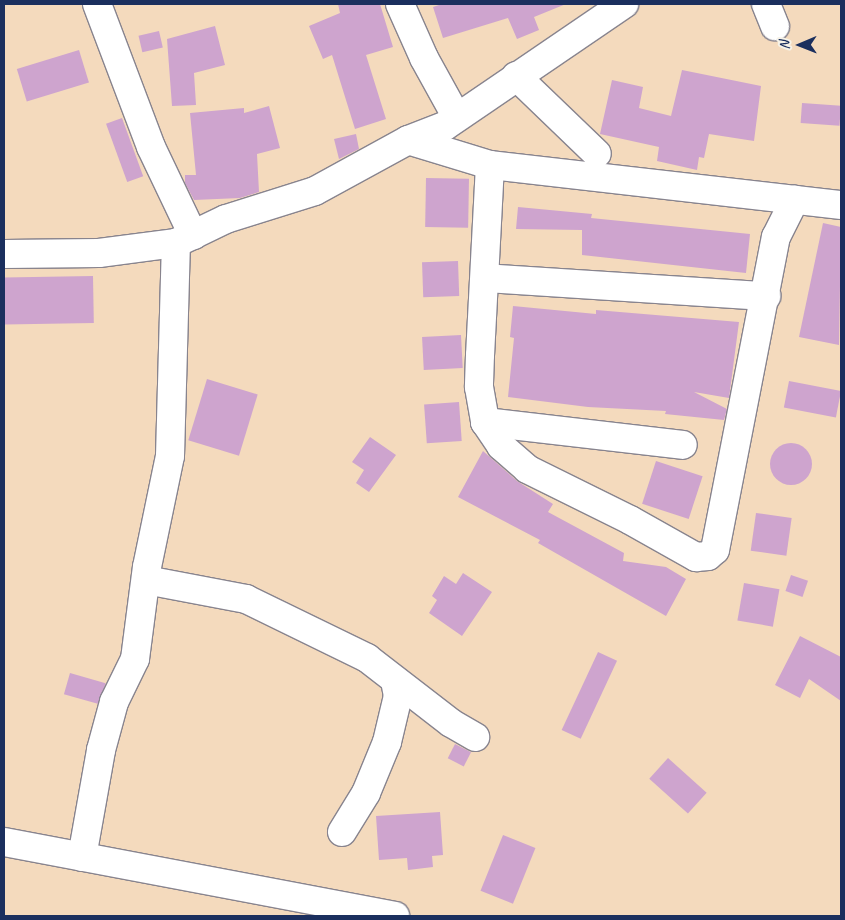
<!DOCTYPE html>
<html>
<head>
<meta charset="utf-8">
<style>
	body { margin:0 }
	#map { position:relative; width:845px; height:920px; overflow:hidden; background:#f4dabd; font-family:Caveat,sans-serif }
	div>[style] { position:absolute }
	[style*='--x'] { left:calc(var(--x)*1px); top:calc(var(--y)*1px); width:calc(var(--w)*1px); rotate:calc(var(--a)*1deg) }
	.building>* { inset:0; background:#cea4ce; transform-origin:0 0 }
	.round { border-radius:50% }
	.roads { filter:drop-shadow(1px 0 #88848e) drop-shadow(-1px 0 #88848e) drop-shadow(0 1px #88848e) drop-shadow(0 -1px #88848e) }
	.minor>* { height:28px; margin:-14px; padding:0 14px; transform-origin:14px; border-radius:14px; background:#fff }
	span { translate:-50% -50%; white-space:nowrap; text-align:center; line-height:1.15; -webkit-text-stroke:4px #f7f3e8; paint-order:stroke }
	.frame { position:absolute; inset:0; border:5px solid #1b2f5e; pointer-events:none }
	.north { position:absolute; left:775px; top:20px; width:50px; height:50px; -webkit-text-stroke:4px #f7f3e8; paint-order:stroke; rotate:269deg; font-size:14px; font-weight:700; line-height:20px; text-align:center; color:#1b2f5e }
	.north::after { content:''; display:block; margin:auto; width:18px; height:22px; background:#1b2f5e; clip-path:polygon(50% 0,100% 100%,50% 72%,0 100%) }
</style>
</head>
<body>
<div id="map">
	<div class="building">
		<i style="clip-path:polygon(338px 4px,380px 4px,393px 47px,366px 55px,386px 119px,355px 129px,332px 55px,323px 59px,309px 26px,340px 13px)"></i>
		<i style="clip-path:polygon(442px 4px,566px 4px,534px 17px,539px 30px,517px 39px,508px 18px,443px 38px,433px 7px)"></i>
		<i style="clip-path:polygon(215px 26px,225px 65px,194px 73px,196px 105px,172px 106px,167px 39px)"></i>
		<i style="left:159px;top:31px;width:17px;height:21px;rotate:77deg"></i>
		<i style="left:79px;top:50px;width:34px;height:65px;rotate:73deg"></i>
		<i style="clip-path:polygon(682px 70px,761px 86px,754px 141px,709px 134px,704px 158px,699px 157px,697px 170px,657px 161px,659px 147px,600px 134px,612px 80px,643px 87px,639px 108px,671px 116px)"></i>
		<i style="left:802px;top:103px;width:39px;height:20px;rotate:4deg"></i>
		<i style="clip-path:polygon(269px 106px,280px 148px,257px 154px,259px 192px,240px 198px,194px 200px,185px 183px,185px 175px,196px 175px,190px 113px,244px 108px,244px 113px)"></i>
		<i style="left:122px;top:118px;width:62px;height:17px;rotate:70deg"></i>
		<i style="clip-path:polygon(356px 134px,359px 149px,339px 159px,334px 139px)"></i>
		<i style="left:426px;top:178px;width:43px;height:49px;rotate:1deg"></i>
		<i style="clip-path:polygon(518px 207px,592px 214px,591px 218px,750px 234px,746px 273px,582px 255px,582px 230px,516px 229px)"></i>
		<i style="clip-path:polygon(823px 223px,841px 227px,839px 345px,799px 337px)"></i>
		<i style="left:458px;top:261px;width:35px;height:36px;rotate:88deg"></i>
		<i style="left:93px;top:276px;width:47px;height:89px;rotate:89deg"></i>
		<i style="clip-path:polygon(513px 306px,596px 314px,596px 310px,739px 322px,729px 398px,694px 392px,727px 409px,724px 420px,665px 414px,666px 411px,588px 407px,508px 397px,514px 338px,510px 337px)"></i>
		<i style="left:461px;top:335px;width:33px;height:39px;rotate:87deg"></i>
		<i style="left:207px;top:379px;width:53px;height:64px;rotate:17deg"></i>
		<i style="left:789px;top:381px;width:53px;height:27px;rotate:11deg"></i>
		<i style="left:459px;top:402px;width:39px;height:35px;rotate:86deg"></i>
		<i style="clip-path:polygon(370px 437px,396px 455px,369px 492px,356px 483px,364px 470px,352px 462px)"></i>
		<i class="round" style="left:770px;top:443px;width:42px;height:42px"></i>
		<i style="clip-path:polygon(483px 451px,517px 481px,553px 504px,548px 512px,624px 553px,623px 561px,666px 567px,686px 579px,666px 616px,538px 543px,540px 540px,458px 497px)"></i>
		<i style="left:656px;top:461px;width:49px;height:45px;rotate:18deg"></i>
		<i style="left:756px;top:513px;width:36px;height:38px;rotate:8deg"></i>
		<i style="clip-path:polygon(463px 573px,492px 592px,462px 636px,429px 613px,437px 600px,432px 596px,444px 576px,456px 584px)"></i>
		<i style="left:791px;top:575px;width:18px;height:17px;rotate:19deg"></i>
		<i style="left:744px;top:583px;width:36px;height:38px;rotate:10deg"></i>
		<i style="clip-path:polygon(800px 636px,841px 657px,841px 701px,809px 679px,800px 698px,775px 685px)"></i>
		<i style="left:598px;top:652px;width:21px;height:86px;rotate:25deg"></i>
		<i style="left:70px;top:673px;width:37px;height:22px;rotate:16deg"></i>
		<i style="left:455px;top:744px;width:18px;height:16px;rotate:27deg"></i>
		<i style="left:668px;top:758px;width:52px;height:28px;rotate:42deg"></i>
		<i style="clip-path:polygon(440px 812px,443px 855px,432px 856px,433px 867px,408px 870px,407px 858px,379px 860px,376px 816px)"></i>
		<i style="left:503px;top:835px;width:35px;height:60px;rotate:22deg"></i>
	</div>
	<div class="roads">
		<div class="minor">
			<i style="--x:97;--y:4;--w:153;--a:69.3"></i>
			<i style="--x:151;--y:147;--w:98;--a:64.5"></i>
			<i style="--x:400;--y:4;--w:59;--a:66"></i>
			<i style="--x:424;--y:58;--w:66;--a:61.1"></i>
			<i style="--x:766;--y:4;--w:24;--a:68"></i>
			<i style="--x:516;--y:76;--w:112;--a:43.9"></i>
			<i style="--x:408;--y:140;--w:86;--a:17"></i>
			<i style="--x:490;--y:165;--w:353;--a:6.5"></i>
			<i style="--x:490;--y:165;--w:190;--a:93"></i>
			<i style="--x:480;--y:355;--w:32;--a:92"></i>
			<i style="--x:479;--y:387;--w:36;--a:80"></i>
			<i style="--x:485;--y:422;--w:29;--a:56"></i>
			<i style="--x:501;--y:446;--w:35;--a:41"></i>
			<i style="--x:527;--y:469;--w:115;--a:26.3"></i>
			<i style="--x:630;--y:520;--w:76;--a:29.3"></i>
			<i style="--x:696;--y:557;--w:12;--a:-5"></i>
			<i style="--x:708;--y:556;--w:9;--a:-41"></i>
			<i style="--x:715;--y:550;--w:319;--a:-79"></i>
			<i style="--x:776;--y:237;--w:42;--a:-63.4"></i>
			<i style="--x:4;--y:254;--w:95;--a:-0.6"></i>
			<i style="--x:99;--y:253;--w:78;--a:-7.4"></i>
			<i style="--x:176;--y:243;--w:55;--a:-25.6"></i>
			<i style="--x:226;--y:219;--w:93;--a:-17.5"></i>
			<i style="--x:315;--y:191;--w:106;--a:-28.7"></i>
			<i style="--x:408;--y:140;--w:40;--a:-21"></i>
			<i style="--x:445;--y:126;--w:217;--a:-34.3"></i>
			<i style="--x:485;--y:278;--w:282;--a:3.7"></i>
			<i style="--x:485;--y:422;--w:199;--a:6.6"></i>
			<i style="--x:146;--y:580;--w:102;--a:10.8"></i>
			<i style="--x:246;--y:599;--w:135;--a:26"></i>
			<i style="--x:367;--y:658;--w:106;--a:37.7"></i>
			<i style="--x:451;--y:723;--w:28;--a:30"></i>
			<i style="--x:342;--y:832;--w:46;--a:-58.4"></i>
			<i style="--x:366;--y:793;--w:55;--a:-67.6"></i>
			<i style="--x:387;--y:742;--w:47;--a:-76.6"></i>
			<i style="--x:398;--y:696;--w:16;--a:-101"></i>
			<i style="--x:4;--y:842;--w:398;--a:10.7"></i>
			<i style="--x:82;--y:857;--w:109;--a:-79.9"></i>
			<i style="--x:101;--y:750;--w:50;--a:-74.8"></i>
			<i style="--x:114;--y:702;--w:48;--a:-64"></i>
			<i style="--x:135;--y:659;--w:93;--a:-82.6"></i>
			<i style="--x:147;--y:567;--w:113;--a:-78.3"></i>
			<i style="--x:170;--y:456;--w:213;--a:-88.4"></i>
		</div>
	</div>
	<div class="frame"></div>
	<div class="north">N</div>
</div>
</body>
</html>
